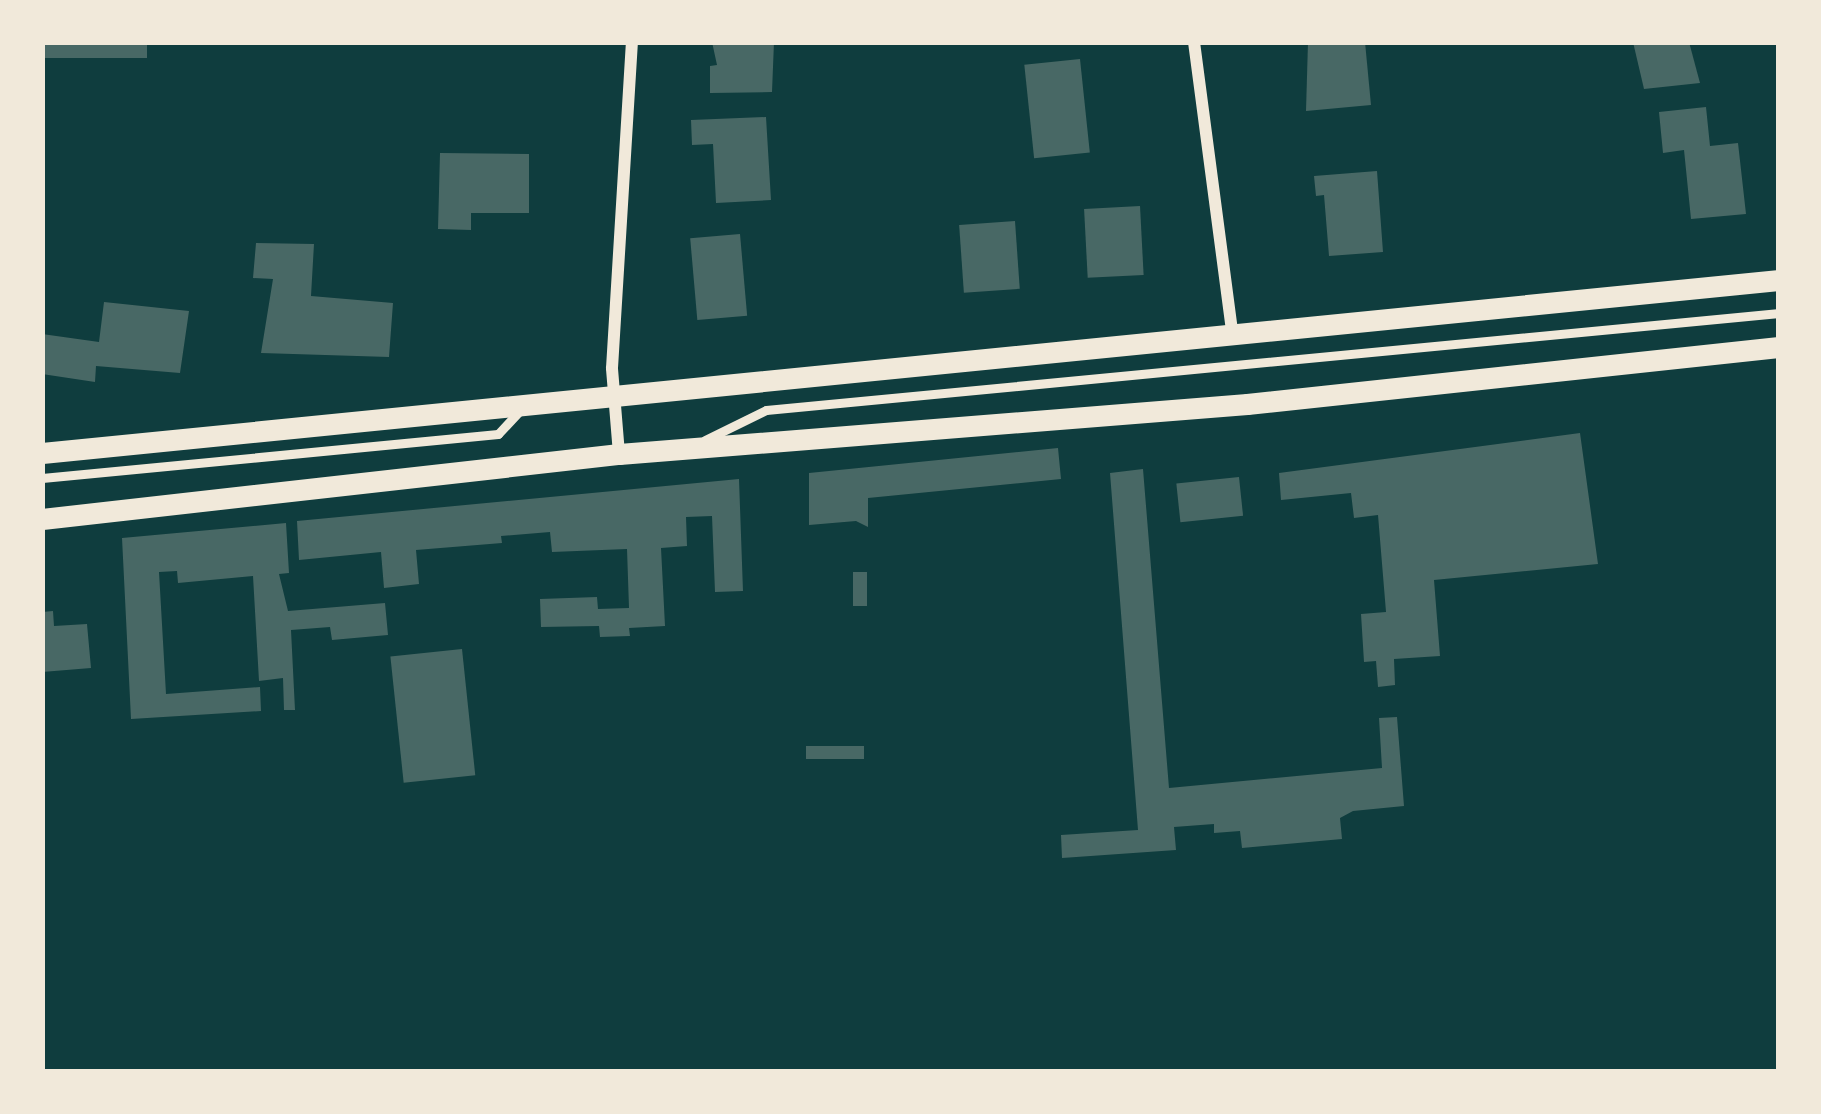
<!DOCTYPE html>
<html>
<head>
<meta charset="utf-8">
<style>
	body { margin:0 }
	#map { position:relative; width:1821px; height:1114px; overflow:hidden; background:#0f3d3e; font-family:"Roboto Serif",serif }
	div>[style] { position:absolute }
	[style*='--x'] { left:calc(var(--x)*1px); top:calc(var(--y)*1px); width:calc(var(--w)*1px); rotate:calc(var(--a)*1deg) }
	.building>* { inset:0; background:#486865; transform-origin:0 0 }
	.service>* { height:9px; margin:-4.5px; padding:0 4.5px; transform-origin:4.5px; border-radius:4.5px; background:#f1e9da }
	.minor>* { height:12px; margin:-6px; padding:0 6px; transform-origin:6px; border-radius:6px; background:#f1e9da }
	.tertiary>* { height:21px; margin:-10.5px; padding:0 10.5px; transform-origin:10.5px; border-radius:10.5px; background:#f1e9da }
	span { translate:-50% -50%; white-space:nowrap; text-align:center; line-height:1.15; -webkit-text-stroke:12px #f1e9da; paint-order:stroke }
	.frame { position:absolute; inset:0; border:45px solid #f1e9da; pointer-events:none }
</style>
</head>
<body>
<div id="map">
	<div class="building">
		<i style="left:42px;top:42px;width:105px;height:16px"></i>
		<i style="clip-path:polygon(712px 42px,774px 42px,772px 92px,710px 93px,710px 66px,717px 65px)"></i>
		<i style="clip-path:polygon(1308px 42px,1365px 42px,1371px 105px,1306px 111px)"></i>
		<i style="clip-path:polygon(1633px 42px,1689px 42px,1700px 83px,1644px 89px)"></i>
		<i style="left:1080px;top:59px;width:94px;height:56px;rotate:84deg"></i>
		<i style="clip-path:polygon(1706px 107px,1710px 146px,1738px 143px,1746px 214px,1691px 219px,1684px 150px,1663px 153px,1659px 112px)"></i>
		<i style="clip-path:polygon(766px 117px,771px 200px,716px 203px,713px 144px,692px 145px,691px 120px)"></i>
		<i style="clip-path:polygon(440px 153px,529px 154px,529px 213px,471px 213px,471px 230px,438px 229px)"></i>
		<i style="clip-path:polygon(1377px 171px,1383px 252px,1329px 256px,1324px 195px,1316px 196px,1314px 176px)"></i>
		<i style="left:1140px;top:206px;width:69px;height:56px;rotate:87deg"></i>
		<i style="left:1015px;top:221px;width:68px;height:56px;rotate:86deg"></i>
		<i style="left:740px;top:234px;width:82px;height:50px;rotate:85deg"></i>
		<i style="clip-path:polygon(256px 243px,314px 244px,311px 296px,393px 303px,389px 357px,261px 353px,273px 279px,253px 278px)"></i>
		<i style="clip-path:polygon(104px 302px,189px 311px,180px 373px,96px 366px,95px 382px,42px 374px,42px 334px,99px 342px)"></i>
		<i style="clip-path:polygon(1580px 433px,1598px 564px,1434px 580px,1440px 656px,1394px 659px,1395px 685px,1378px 687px,1376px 661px,1364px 662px,1361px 614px,1386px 612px,1378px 515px,1354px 518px,1351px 493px,1281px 500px,1279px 473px)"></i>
		<i style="clip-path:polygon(1058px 448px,1061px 479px,868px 498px,868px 527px,856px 521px,809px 525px,809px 473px)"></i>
		<i style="clip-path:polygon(1143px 469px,1169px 788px,1382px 768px,1379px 718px,1397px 717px,1404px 806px,1353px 811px,1340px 818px,1342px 839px,1242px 848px,1240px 831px,1214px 833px,1214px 824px,1174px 827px,1176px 850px,1062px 858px,1061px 835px,1138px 830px,1110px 473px)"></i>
		<i style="left:1239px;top:477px;width:39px;height:63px;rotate:84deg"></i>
		<i style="clip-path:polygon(739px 479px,743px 591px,715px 592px,712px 516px,686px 517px,687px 546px,661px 548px,665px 626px,629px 628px,630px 636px,600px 637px,599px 626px,541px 627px,540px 599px,597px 597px,598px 609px,629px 608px,627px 549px,552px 552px,550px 532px,501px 536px,502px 543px,416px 550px,419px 584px,384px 588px,381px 552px,299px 560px,297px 521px)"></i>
		<i style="clip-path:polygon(286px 523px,289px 573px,279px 574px,288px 611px,385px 603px,388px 635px,332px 640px,330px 627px,291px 630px,295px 710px,284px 710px,283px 678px,259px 681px,253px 576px,178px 583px,177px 571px,159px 572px,166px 694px,260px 687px,261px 711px,131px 719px,122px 538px)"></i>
		<i style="left:853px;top:572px;width:14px;height:34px"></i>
		<i style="clip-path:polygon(53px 611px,54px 626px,87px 624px,91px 668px,42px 672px,42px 612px)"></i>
		<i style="left:462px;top:649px;width:127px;height:72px;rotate:84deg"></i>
		<i style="left:864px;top:746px;width:13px;height:58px;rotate:90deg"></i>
	</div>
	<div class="service">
		<i style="--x:705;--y:440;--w:68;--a:-26.2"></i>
		<i style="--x:766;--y:410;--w:1018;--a:-5.47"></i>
		<i style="--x:42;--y:478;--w:458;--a:-5.5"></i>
		<i style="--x:498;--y:434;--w:34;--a:-47"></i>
	</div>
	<div class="minor">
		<i style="--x:1194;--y:42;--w:299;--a:82.5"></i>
		<i style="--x:619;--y:454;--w:86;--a:-94.7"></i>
		<i style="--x:612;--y:368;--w:327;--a:-86.5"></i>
	</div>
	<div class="tertiary">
		<i style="--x:42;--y:453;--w:1746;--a:-5.69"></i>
		<i style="--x:42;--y:519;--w:581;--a:-6.43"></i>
		<i style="--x:619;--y:454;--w:630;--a:-4.55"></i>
		<i style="--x:1247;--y:404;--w:535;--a:-6.12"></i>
	</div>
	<div class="frame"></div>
</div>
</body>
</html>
